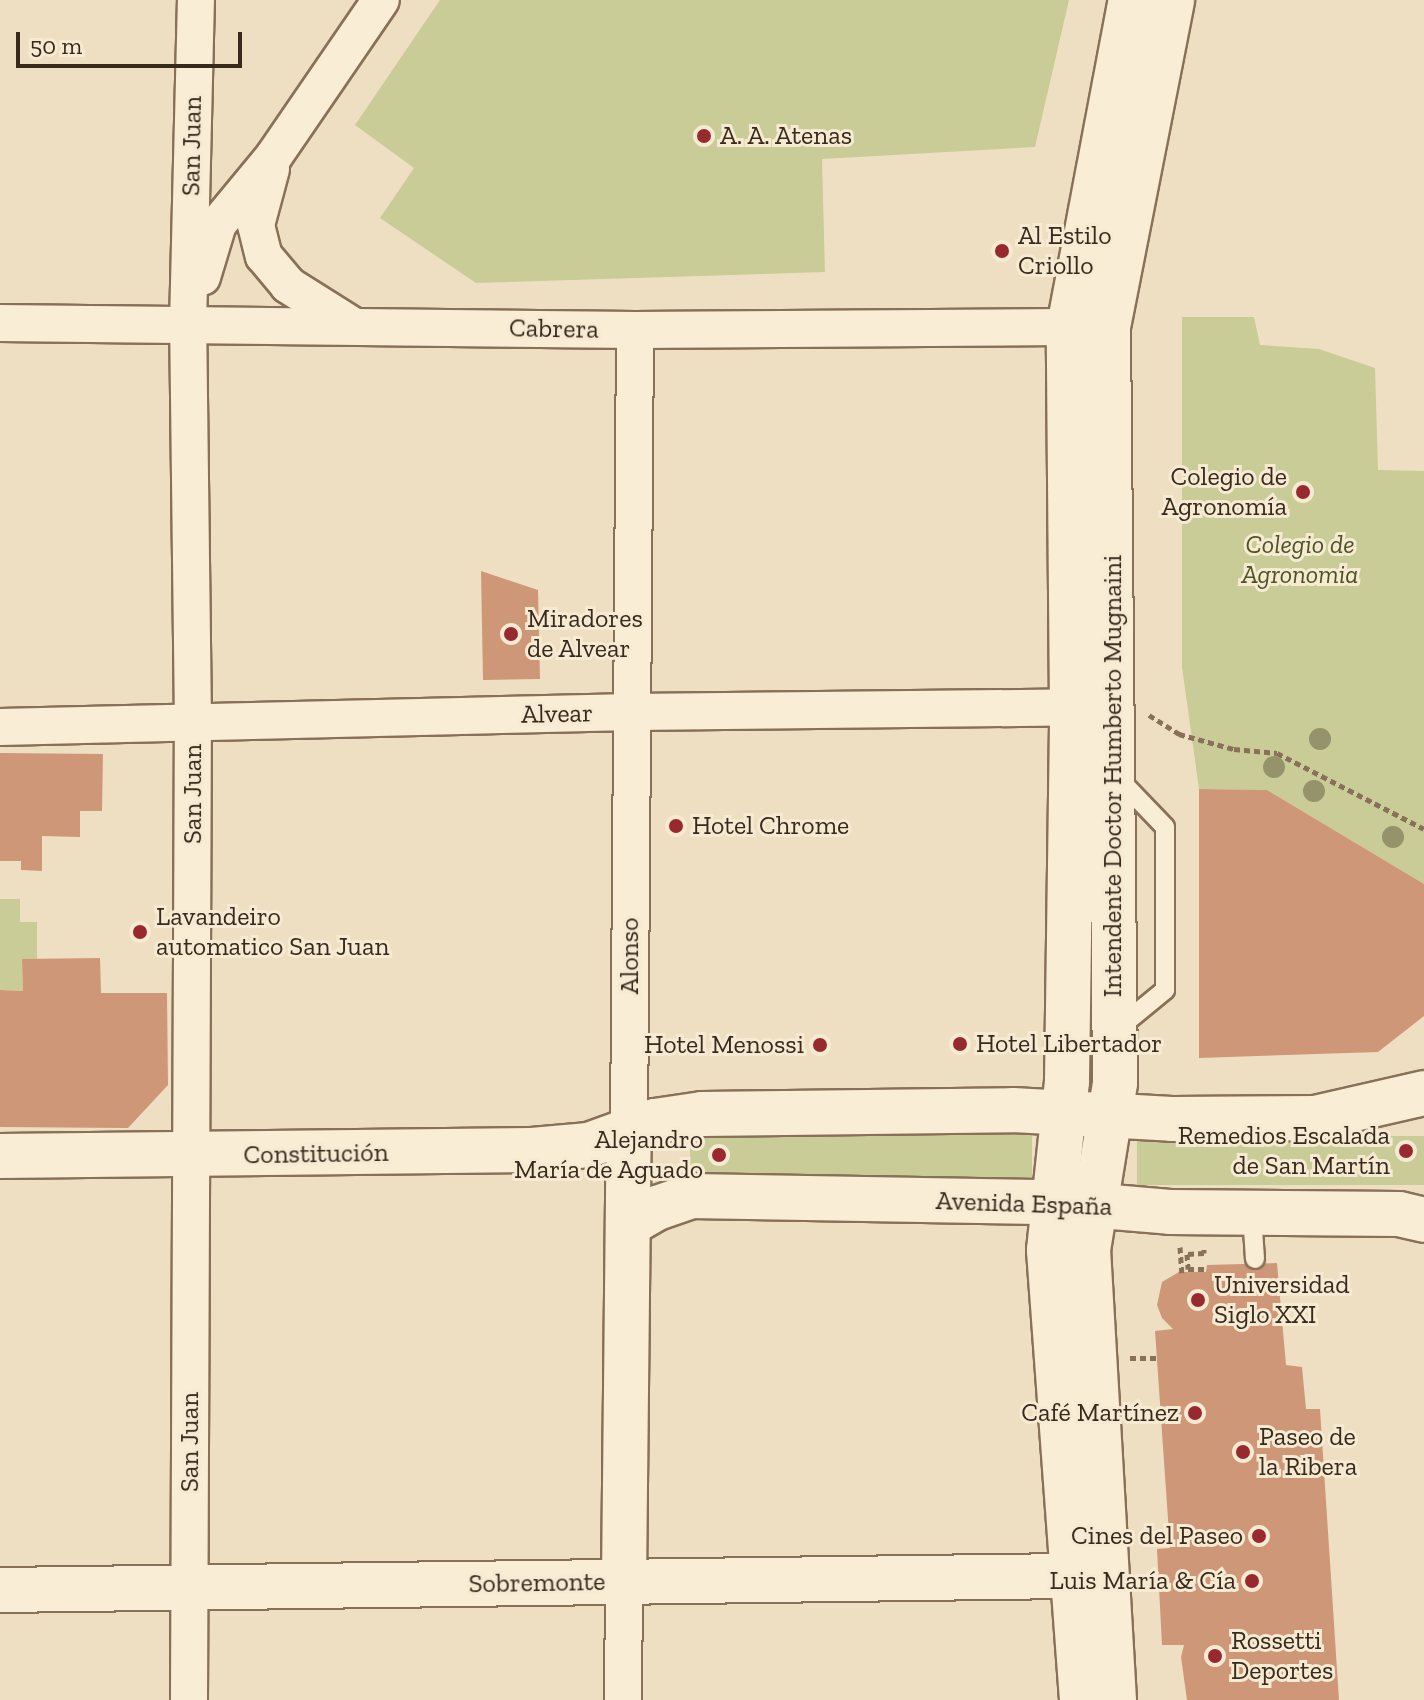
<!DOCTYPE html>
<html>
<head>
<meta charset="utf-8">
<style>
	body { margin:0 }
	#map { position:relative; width:1424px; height:1700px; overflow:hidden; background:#eedfc2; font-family:"Zilla Slab",serif }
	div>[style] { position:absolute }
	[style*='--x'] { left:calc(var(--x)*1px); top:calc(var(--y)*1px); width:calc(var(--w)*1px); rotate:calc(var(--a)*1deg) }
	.green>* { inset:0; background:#c9cc96; transform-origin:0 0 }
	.building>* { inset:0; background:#cd9778 }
	.path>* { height:5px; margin-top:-2.5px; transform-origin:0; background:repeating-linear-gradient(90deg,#887059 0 6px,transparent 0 10px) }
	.roads { filter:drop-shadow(2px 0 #887059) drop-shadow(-2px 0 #887059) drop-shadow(0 2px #887059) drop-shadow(0 -2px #887059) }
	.service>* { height:18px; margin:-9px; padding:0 9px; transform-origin:9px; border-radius:9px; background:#f9edd5 }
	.minor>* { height:36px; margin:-18px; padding:0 18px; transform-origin:18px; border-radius:18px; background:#f9edd5 }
	.secondary>* { height:44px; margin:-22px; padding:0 22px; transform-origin:22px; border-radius:22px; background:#f9edd5 }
	.trees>* { width:22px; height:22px; margin:-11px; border-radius:50%; background:#94936b }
	.dots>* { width:22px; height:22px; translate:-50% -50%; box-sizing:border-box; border:4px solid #f6ead2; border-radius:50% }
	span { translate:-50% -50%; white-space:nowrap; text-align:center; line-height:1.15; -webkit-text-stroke:6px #f6ead2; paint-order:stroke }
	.poi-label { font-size:26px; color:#38291d }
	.left { translate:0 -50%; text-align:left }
	.right { translate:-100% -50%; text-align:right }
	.street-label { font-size:26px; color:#38291d }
	.park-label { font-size:26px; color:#4b5524; font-style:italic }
	.scale { position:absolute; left:16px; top:32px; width:226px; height:36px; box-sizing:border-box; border:4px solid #38291d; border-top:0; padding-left:10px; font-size:24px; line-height:28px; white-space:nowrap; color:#38291d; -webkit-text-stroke:6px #f6ead2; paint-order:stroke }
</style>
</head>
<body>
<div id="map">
	<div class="green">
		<i style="clip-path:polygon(440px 0,1069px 0,1035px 147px,822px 159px,825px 272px,476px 283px,380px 218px,414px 168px,355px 125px)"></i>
		<i style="clip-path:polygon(1182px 317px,1254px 317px,1260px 345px,1319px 349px,1375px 368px,1378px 470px,1424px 471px,1424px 884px,1267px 790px,1199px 789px,1182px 667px)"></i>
		<i style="clip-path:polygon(0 899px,20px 899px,20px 922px,37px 922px,37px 959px,22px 959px,23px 991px,0 990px)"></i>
		<i style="left:690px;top:1131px;width:342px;height:47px"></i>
		<i style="left:1137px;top:1136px;width:287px;height:49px"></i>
	</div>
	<div class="building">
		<i style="clip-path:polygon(481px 571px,538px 590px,540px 679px,483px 680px)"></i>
		<i style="clip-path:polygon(0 753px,103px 754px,102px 811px,80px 811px,80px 837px,42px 836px,42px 871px,21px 870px,21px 861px,0 861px)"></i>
		<i style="clip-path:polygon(1199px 789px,1267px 790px,1424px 884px,1424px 1016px,1378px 1052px,1199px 1058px)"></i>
		<i style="clip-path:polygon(100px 958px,101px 993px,167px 993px,168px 1085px,128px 1128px,0 1127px,0 990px,23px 991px,22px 959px)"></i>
		<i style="clip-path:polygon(1277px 1263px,1286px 1365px,1302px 1367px,1306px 1409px,1320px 1409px,1339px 1700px,1187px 1700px,1181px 1657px,1184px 1645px,1162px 1645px,1157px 1549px,1170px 1548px,1155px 1331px,1173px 1329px,1162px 1318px,1157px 1305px,1162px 1282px,1179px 1272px,1206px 1272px,1207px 1265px)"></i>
	</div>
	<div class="path">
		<i style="--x:1149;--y:715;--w:36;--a:32"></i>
		<i style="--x:1179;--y:734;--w:57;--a:15.3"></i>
		<i style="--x:1234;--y:749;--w:43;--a:5.3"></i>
		<i style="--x:1277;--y:753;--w:165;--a:27.3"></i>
		<i style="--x:1180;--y:1247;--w:26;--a:86"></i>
		<i style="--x:1204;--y:1249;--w:4;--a:90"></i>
		<i style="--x:1204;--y:1253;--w:17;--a:177"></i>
		<i style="--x:1187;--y:1254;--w:15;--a:86"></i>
		<i style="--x:1188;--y:1269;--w:18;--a:0"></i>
		<i style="--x:1130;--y:1358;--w:27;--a:0"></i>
	</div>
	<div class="roads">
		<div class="service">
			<i style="--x:1117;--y:777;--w:69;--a:46.2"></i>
			<i style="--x:1165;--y:827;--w:163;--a:90"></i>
			<i style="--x:1165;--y:990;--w:58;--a:140.6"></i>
			<i style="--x:1252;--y:1214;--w:45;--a:86.2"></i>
		</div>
		<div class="minor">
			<i style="--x:271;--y:169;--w:58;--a:105"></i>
			<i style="--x:256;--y:225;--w:32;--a:76"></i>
			<i style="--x:264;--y:256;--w:38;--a:50"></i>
			<i style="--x:288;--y:285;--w:77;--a:32.2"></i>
			<i style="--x:202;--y:277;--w:55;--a:-73.2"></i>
			<i style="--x:218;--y:224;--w:88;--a:-50.5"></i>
			<i style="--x:274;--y:156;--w:189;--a:-55.6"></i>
			<i style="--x:0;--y:323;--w:635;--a:0.63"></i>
			<i style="--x:635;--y:330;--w:460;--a:-0.4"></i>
			<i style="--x:0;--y:727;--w:632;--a:-1.36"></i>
			<i style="--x:632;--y:712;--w:466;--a:-0.6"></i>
			<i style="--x:629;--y:1132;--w:802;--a:-89.57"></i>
			<i style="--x:189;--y:1700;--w:977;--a:-89.77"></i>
			<i style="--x:193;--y:723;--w:398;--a:-90.7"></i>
			<i style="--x:188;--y:325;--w:325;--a:-88.6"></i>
			<i style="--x:623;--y:1700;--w:119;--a:-89.5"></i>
		</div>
		<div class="secondary">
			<i style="--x:0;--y:1156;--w:532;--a:-0.65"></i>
			<i style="--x:532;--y:1150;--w:57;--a:-5"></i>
			<i style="--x:589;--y:1145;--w:70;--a:-20"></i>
			<i style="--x:655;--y:1121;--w:48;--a:-8.5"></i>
			<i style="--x:702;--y:1114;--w:311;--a:-0.7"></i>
			<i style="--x:1013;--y:1110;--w:159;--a:3.2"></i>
			<i style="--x:1172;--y:1119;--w:143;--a:-0.4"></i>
			<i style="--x:1315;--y:1118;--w:112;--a:-12.9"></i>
			<i style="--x:629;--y:1224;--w:32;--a:-30"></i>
			<i style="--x:657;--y:1208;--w:36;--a:-19"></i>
			<i style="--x:691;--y:1196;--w:361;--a:1"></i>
			<i style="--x:1052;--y:1202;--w:118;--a:4.8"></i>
			<i style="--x:1170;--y:1212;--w:229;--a:0.5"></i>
			<i style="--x:1399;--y:1214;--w:26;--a:13"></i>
			<i style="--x:624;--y:1581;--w:449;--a:-89.4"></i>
			<i style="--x:0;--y:1590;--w:1073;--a:-0.75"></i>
			<i style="--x:1082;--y:1700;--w:451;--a:-94.2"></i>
			<i style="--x:1049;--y:1250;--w:170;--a:-83.9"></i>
			<i style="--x:1067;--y:1081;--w:373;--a:-89.2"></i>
			<i style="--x:1072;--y:708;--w:381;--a:-90.5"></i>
			<i style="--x:1069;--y:327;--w:333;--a:-79.3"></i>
			<i style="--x:1114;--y:1700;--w:451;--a:-93.3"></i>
			<i style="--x:1088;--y:1250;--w:169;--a:-80.8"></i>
			<i style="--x:1115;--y:1083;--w:756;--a:-90.53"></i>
			<i style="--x:1108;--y:327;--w:333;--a:-78.9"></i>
		</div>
	</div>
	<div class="trees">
		<i style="left:1320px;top:739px"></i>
		<i style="left:1274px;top:767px"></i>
		<i style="left:1314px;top:791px"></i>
		<i style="left:1393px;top:837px"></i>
	</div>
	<div class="dots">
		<i style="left:704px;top:136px;background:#98292e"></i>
		<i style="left:1002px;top:251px;background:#98292e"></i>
		<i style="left:1303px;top:492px;background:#98292e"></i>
		<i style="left:511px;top:634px;background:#98292e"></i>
		<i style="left:676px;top:826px;background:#98292e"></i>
		<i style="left:140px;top:932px;background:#98292e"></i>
		<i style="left:960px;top:1044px;background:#98292e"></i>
		<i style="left:820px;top:1045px;background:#98292e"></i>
		<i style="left:1406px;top:1151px;background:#98292e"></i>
		<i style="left:719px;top:1155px;background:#98292e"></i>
		<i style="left:1198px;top:1300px;background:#98292e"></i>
		<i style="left:1195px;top:1413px;background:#98292e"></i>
		<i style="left:1243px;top:1452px;background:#98292e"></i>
		<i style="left:1259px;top:1536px;background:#98292e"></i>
		<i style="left:1252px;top:1581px;background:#98292e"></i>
		<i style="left:1215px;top:1656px;background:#98292e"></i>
	</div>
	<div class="poi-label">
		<span class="left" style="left:720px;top:136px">A. A. Atenas</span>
		<span class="left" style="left:1018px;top:251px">Al Estilo<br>Criollo</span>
		<span class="right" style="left:1287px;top:492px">Colegio de<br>Agronomía</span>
		<span class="left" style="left:527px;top:634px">Miradores<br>de Alvear</span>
		<span class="left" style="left:692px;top:826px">Hotel Chrome</span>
		<span class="left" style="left:156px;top:932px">Lavandeiro<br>automatico San Juan</span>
		<span class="left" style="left:976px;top:1044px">Hotel Libertador</span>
		<span class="right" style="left:804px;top:1045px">Hotel Menossi</span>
		<span class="right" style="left:1390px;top:1151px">Remedios Escalada<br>de San Martín</span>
		<span class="right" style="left:703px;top:1155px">Alejandro<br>María de Aguado</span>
		<span class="left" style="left:1214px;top:1300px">Universidad<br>Siglo XXI</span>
		<span class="right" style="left:1179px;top:1413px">Café Martínez</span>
		<span class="left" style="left:1259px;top:1452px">Paseo de<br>la Ribera</span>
		<span class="right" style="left:1243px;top:1536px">Cines del Paseo</span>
		<span class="right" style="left:1236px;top:1581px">Luis María &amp; Cía</span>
		<span class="left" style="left:1231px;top:1656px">Rossetti<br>Deportes</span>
	</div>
	<div class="street-label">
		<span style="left:192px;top:146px;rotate:-89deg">San Juan</span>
		<span style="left:554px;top:329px;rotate:1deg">Cabrera</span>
		<span style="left:557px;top:714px;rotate:-1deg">Alvear</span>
		<span style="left:1113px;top:776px;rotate:-90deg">Intendente Doctor Humberto Mugnaini</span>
		<span style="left:193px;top:794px;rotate:-90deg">San Juan</span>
		<span style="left:630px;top:956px;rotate:-90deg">Alonso</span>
		<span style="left:316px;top:1154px;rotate:-1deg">Constitución</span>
		<span style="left:1024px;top:1204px;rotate:2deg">Avenida España</span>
		<span style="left:190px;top:1442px;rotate:-90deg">San Juan</span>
		<span style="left:537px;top:1583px;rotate:-1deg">Sobremonte</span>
	</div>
	<div class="park-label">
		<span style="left:1300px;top:560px">Colegio de<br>Agronomia</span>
	</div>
	<div class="scale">50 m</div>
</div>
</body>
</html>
